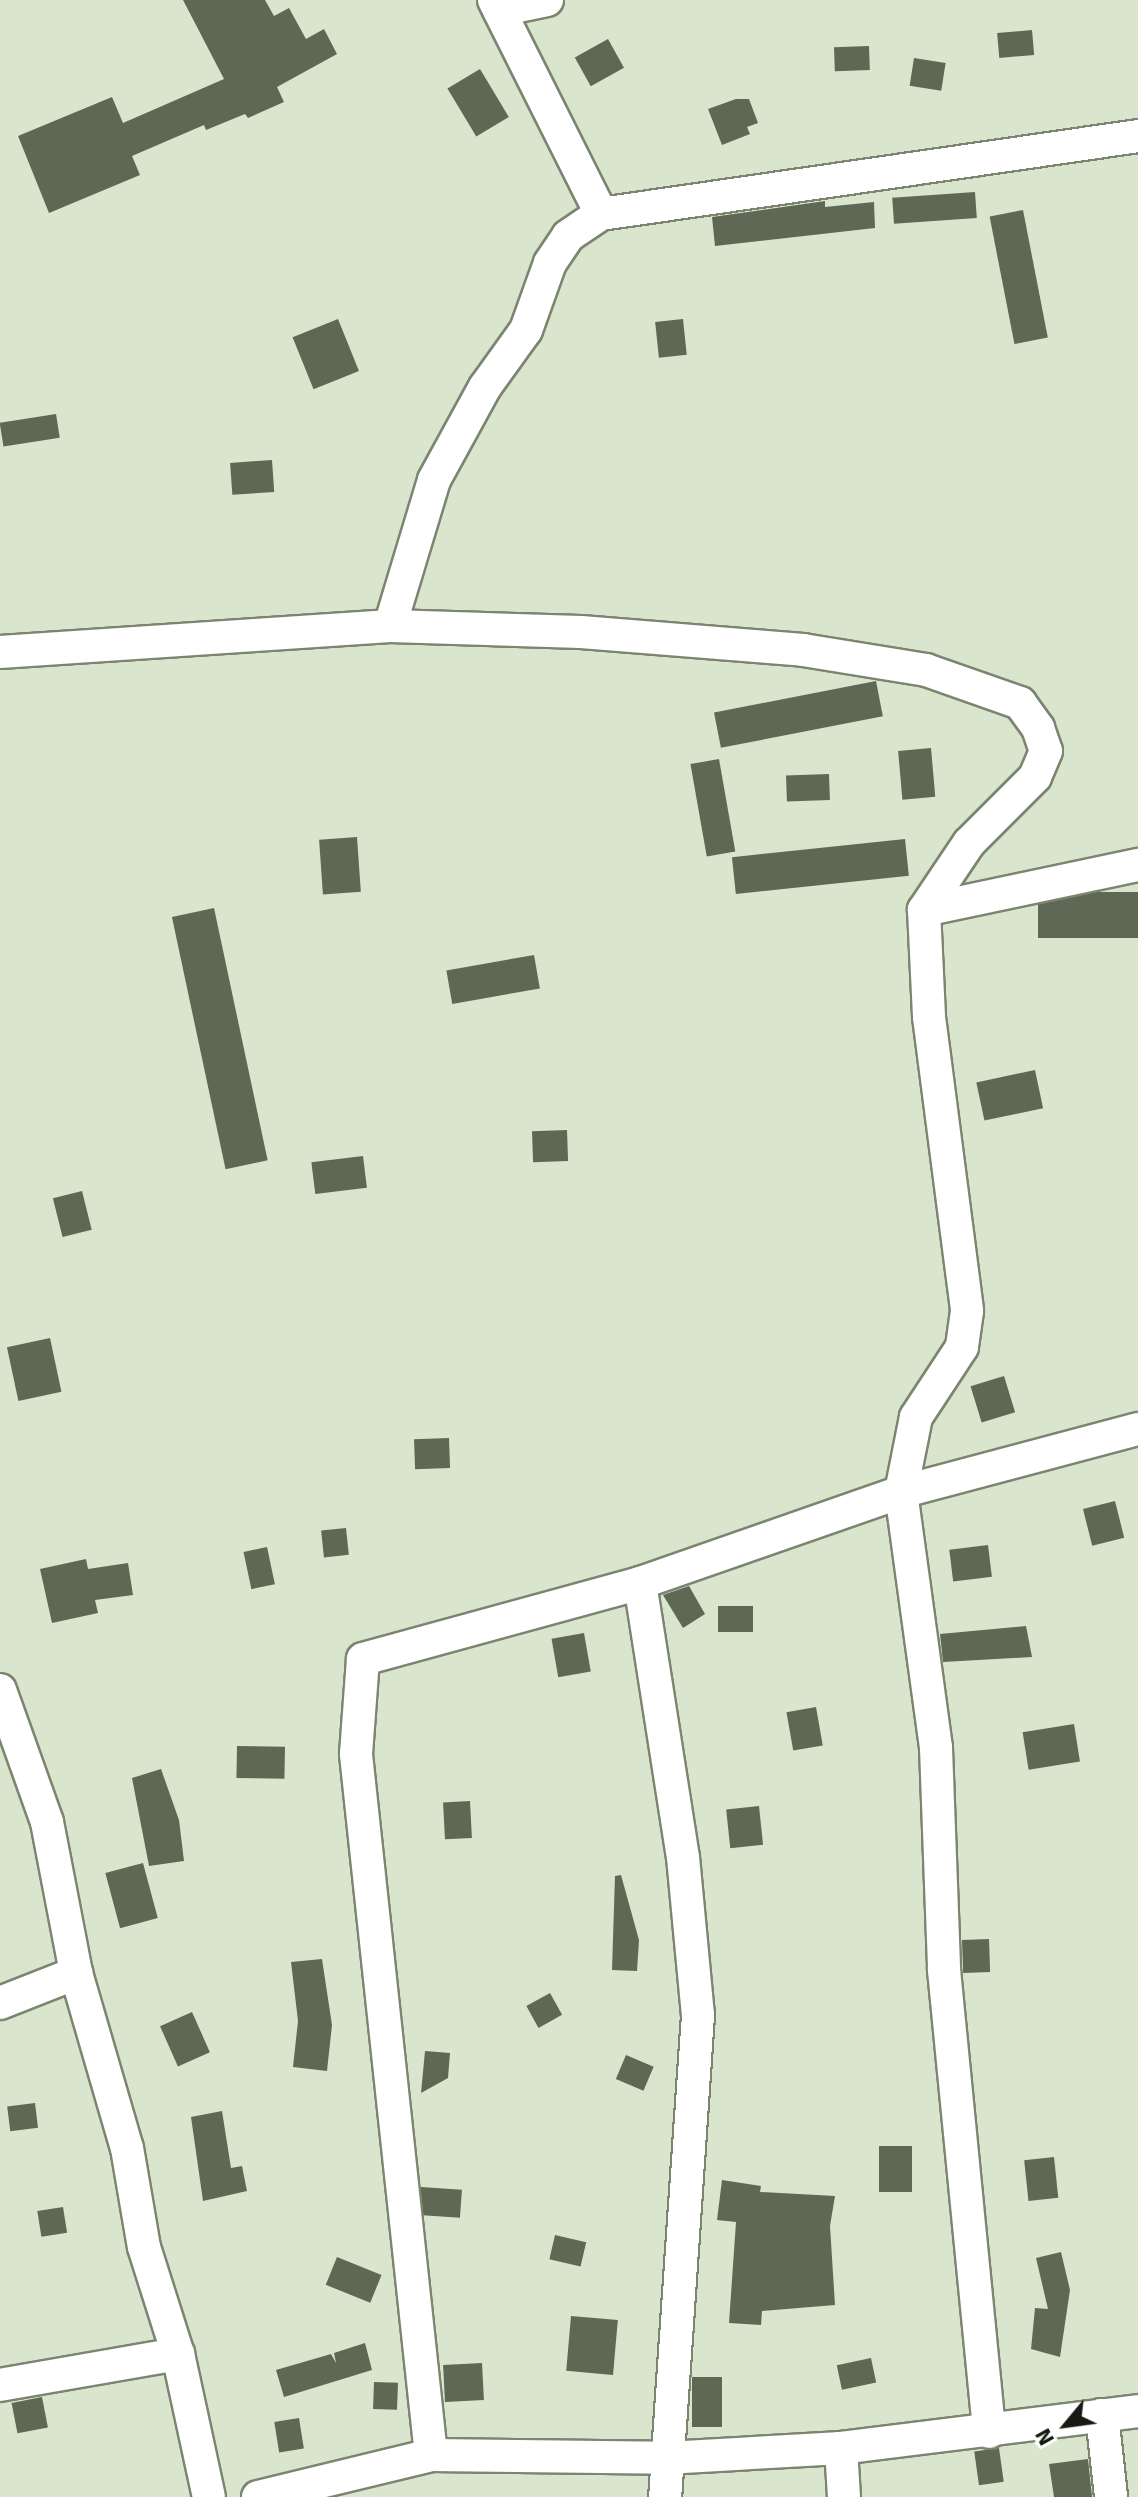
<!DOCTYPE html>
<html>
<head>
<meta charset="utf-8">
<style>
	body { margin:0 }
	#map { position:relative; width:1138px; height:2497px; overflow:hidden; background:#dae5ce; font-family:Signika,sans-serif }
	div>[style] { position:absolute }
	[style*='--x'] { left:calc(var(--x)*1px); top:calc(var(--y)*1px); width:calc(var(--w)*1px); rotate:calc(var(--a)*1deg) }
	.building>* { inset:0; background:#5f6854; transform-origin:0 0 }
	.roads { filter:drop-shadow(2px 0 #7b8570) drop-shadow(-2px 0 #7b8570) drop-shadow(0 2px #7b8570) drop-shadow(0 -2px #7b8570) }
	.minor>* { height:32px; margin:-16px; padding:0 16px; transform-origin:16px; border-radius:16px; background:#fff }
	span { translate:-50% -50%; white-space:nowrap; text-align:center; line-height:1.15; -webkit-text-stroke:6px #fff; paint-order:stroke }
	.north { position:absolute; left:1026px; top:2385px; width:80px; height:80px; -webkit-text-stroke:6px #fff; paint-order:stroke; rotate:241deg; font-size:22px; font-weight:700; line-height:32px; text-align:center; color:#171a13 }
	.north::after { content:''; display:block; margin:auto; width:28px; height:36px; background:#171a13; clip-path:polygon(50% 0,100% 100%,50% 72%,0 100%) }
</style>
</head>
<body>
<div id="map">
	<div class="building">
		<i style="clip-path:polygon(183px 0,265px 0,274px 16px,289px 8px,306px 39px,324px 29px,337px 54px,277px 87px,284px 102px,248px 118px,245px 114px,206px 130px,204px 125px,132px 156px,140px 175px,49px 213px,18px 136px,112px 97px,123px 123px,224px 79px)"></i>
		<i style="left:1032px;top:30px;width:25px;height:35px;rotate:85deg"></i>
		<i style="left:608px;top:39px;width:33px;height:38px;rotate:61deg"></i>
		<i style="left:869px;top:46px;width:24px;height:35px;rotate:88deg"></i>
		<i style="left:914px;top:58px;width:32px;height:28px;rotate:9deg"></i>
		<i style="left:480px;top:69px;width:56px;height:38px;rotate:59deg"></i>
		<i style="clip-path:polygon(736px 99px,749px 99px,758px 123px,747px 127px,750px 134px,722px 145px,708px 109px)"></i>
		<i style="left:975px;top:192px;width:26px;height:83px;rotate:86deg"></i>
		<i style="clip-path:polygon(825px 201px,825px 207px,874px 202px,875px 228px,715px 246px,712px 217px)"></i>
		<i style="left:1023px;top:210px;width:130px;height:34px;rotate:79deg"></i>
		<i style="left:338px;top:319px;width:56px;height:49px;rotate:68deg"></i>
		<i style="left:683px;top:319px;width:36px;height:28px;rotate:84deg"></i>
		<i style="left:56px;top:414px;width:24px;height:57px;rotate:81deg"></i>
		<i style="left:272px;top:460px;width:32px;height:42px;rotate:86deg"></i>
		<i style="left:876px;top:681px;width:36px;height:165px;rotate:79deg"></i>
		<i style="left:931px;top:748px;width:49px;height:33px;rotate:85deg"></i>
		<i style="left:719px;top:759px;width:94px;height:29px;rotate:80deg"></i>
		<i style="left:829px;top:774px;width:26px;height:43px;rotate:88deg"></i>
		<i style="left:357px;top:837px;width:55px;height:38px;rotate:86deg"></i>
		<i style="left:905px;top:839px;width:37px;height:174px;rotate:84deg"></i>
		<i style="left:1138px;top:892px;width:46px;height:100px;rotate:90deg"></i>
		<i style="left:214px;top:908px;width:258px;height:43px;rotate:78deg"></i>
		<i style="left:534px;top:955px;width:34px;height:89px;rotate:80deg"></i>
		<i style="left:1035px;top:1070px;width:39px;height:60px;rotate:78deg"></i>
		<i style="left:567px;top:1130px;width:31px;height:35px;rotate:88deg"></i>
		<i style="left:363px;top:1156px;width:32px;height:52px;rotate:83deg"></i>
		<i style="left:82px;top:1191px;width:40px;height:30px;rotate:76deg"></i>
		<i style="left:50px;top:1338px;width:55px;height:44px;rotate:78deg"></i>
		<i style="left:1004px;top:1376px;width:38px;height:35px;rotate:73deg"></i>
		<i style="left:449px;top:1438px;width:30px;height:35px;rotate:88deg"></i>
		<i style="left:1115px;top:1501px;width:38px;height:33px;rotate:76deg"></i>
		<i style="left:346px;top:1528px;width:27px;height:25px;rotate:84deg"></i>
		<i style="left:988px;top:1545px;width:32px;height:39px;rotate:83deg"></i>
		<i style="left:267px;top:1547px;width:38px;height:24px;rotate:78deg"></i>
		<i style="clip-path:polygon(86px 1559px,88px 1569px,128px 1563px,133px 1595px,95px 1600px,98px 1613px,52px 1623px,40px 1569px)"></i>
		<i style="clip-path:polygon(689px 1586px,705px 1614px,683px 1628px,663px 1595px)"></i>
		<i style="left:718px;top:1606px;width:35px;height:26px"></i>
		<i style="clip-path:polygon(1026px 1626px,1032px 1657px,943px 1662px,940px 1634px)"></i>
		<i style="left:584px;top:1633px;width:39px;height:33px;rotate:80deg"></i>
		<i style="left:816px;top:1707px;width:39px;height:30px;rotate:80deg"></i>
		<i style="left:1074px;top:1724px;width:38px;height:52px;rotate:81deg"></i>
		<i style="left:237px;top:1746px;width:48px;height:32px;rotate:1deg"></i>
		<i style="clip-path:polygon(161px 1769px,179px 1820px,184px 1861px,149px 1866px,132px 1778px)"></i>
		<i style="left:470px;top:1801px;width:37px;height:27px;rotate:87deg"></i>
		<i style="left:759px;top:1806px;width:39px;height:33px;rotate:84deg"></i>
		<i style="left:143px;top:1863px;width:57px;height:39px;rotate:75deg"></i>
		<i style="clip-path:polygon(621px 1875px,639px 1940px,637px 1971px,612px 1970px,615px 1876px)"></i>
		<i style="left:989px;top:1939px;width:33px;height:27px;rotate:88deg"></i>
		<i style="clip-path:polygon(322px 1959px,332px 2025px,327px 2071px,293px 2067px,298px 2021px,291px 1962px)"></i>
		<i style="left:550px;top:1993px;width:25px;height:27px;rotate:61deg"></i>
		<i style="left:192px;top:2012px;width:44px;height:35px;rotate:66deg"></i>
		<i style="clip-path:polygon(425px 2051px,450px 2053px,448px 2078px,421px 2093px)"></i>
		<i style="left:626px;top:2055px;width:30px;height:26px;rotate:23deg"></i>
		<i style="left:35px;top:2103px;width:25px;height:28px;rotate:83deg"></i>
		<i style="clip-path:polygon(222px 2111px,231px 2168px,242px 2166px,247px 2191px,203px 2201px,191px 2117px)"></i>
		<i style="left:879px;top:2146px;width:33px;height:46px"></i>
		<i style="left:1054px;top:2157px;width:41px;height:30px;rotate:84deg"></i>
		<i style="clip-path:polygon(722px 2180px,761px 2186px,760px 2192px,835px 2196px,830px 2226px,835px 2305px,762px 2311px,761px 2325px,729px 2323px,736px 2222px,717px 2220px)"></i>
		<i style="left:421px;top:2187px;width:41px;height:28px;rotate:4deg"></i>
		<i style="left:63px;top:2207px;width:26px;height:26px;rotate:81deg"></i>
		<i style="left:555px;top:2235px;width:32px;height:25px;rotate:13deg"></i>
		<i style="clip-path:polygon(1061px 2252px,1070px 2290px,1060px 2357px,1031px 2349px,1035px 2308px,1048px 2309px,1036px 2258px)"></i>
		<i style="left:337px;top:2257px;width:48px;height:30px;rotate:22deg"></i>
		<i style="left:571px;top:2316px;width:47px;height:55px;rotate:5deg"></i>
		<i style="clip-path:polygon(365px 2343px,372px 2370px,284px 2397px,276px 2370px,331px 2354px,336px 2363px,334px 2353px)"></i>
		<i style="left:871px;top:2358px;width:25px;height:35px;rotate:78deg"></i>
		<i style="left:482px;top:2363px;width:37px;height:39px;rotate:87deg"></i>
		<i style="left:722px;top:2377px;width:50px;height:30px;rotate:90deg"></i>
		<i style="left:374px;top:2382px;width:24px;height:27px;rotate:2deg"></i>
		<i style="left:42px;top:2397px;width:31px;height:31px;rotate:79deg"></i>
		<i style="left:299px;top:2418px;width:31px;height:25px;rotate:81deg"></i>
		<i style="left:999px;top:2448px;width:34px;height:25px;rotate:82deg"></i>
		<i style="clip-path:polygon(1088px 2459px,1092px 2497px,1054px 2497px,1049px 2464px)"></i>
	</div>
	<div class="roads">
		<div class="minor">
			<i style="--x:494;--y:0;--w:239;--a:63.4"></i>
			<i style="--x:499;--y:10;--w:49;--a:-11.8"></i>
			<i style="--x:390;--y:626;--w:152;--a:-73.2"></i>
			<i style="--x:434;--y:480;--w:106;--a:-61.3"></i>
			<i style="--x:485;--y:387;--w:70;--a:-54.3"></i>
			<i style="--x:526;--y:330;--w:71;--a:-70.3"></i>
			<i style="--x:550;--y:263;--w:32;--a:-56"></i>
			<i style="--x:568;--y:236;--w:40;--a:-34"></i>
			<i style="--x:601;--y:214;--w:543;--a:-8.26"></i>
			<i style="--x:0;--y:652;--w:391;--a:-3.8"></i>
			<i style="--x:390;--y:626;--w:191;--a:1.8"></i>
			<i style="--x:581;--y:632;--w:223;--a:4.6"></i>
			<i style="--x:803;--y:650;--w:125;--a:9.2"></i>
			<i style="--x:926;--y:670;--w:100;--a:19.3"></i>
			<i style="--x:1020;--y:703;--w:31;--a:54"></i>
			<i style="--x:1038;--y:728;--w:24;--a:71"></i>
			<i style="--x:1046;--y:751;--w:28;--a:113"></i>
			<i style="--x:1035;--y:777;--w:93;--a:135"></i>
			<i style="--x:969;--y:843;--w:81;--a:123.9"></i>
			<i style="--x:924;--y:910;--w:107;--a:87.3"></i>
			<i style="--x:929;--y:1017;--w:296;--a:82.6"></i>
			<i style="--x:967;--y:1311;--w:36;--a:98"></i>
			<i style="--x:962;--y:1347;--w:84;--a:123.3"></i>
			<i style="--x:916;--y:1417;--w:76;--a:101.3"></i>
			<i style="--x:901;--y:1492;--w:258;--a:82.2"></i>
			<i style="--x:936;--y:1748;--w:222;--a:87.9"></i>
			<i style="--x:944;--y:1970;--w:464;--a:84.4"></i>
			<i style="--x:924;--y:910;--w:219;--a:-11.9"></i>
			<i style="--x:640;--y:1583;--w:277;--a:81.1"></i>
			<i style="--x:683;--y:1857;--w:159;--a:84.6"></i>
			<i style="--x:698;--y:2015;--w:483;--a:93.9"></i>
			<i style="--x:0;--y:1690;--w:140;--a:70.4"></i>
			<i style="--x:47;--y:1822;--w:154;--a:79.1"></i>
			<i style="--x:76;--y:1973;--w:182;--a:73.8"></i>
			<i style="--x:127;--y:2148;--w:100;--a:80.3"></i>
			<i style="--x:144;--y:2247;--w:112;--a:72.4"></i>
			<i style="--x:178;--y:2354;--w:146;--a:77.8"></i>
			<i style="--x:0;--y:2003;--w:82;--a:-21.5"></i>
			<i style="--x:0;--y:2385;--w:181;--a:-9.9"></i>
			<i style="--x:1102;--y:2415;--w:82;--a:83.7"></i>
			<i style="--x:841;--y:2448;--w:49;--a:86.5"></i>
			<i style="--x:431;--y:2455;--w:705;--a:-96.11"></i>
			<i style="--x:356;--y:1754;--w:95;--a:-85.8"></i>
			<i style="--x:363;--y:1659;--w:287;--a:-15.3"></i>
			<i style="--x:640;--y:1583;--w:276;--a:-19.2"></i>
			<i style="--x:901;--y:1492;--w:245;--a:-14.9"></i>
			<i style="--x:258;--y:2497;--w:178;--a:-13.6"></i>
			<i style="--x:431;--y:2455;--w:235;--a:0.7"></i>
			<i style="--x:666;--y:2458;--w:175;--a:-3.3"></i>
			<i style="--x:841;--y:2448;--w:299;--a:-7.1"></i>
		</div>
	</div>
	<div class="north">N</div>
</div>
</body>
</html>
